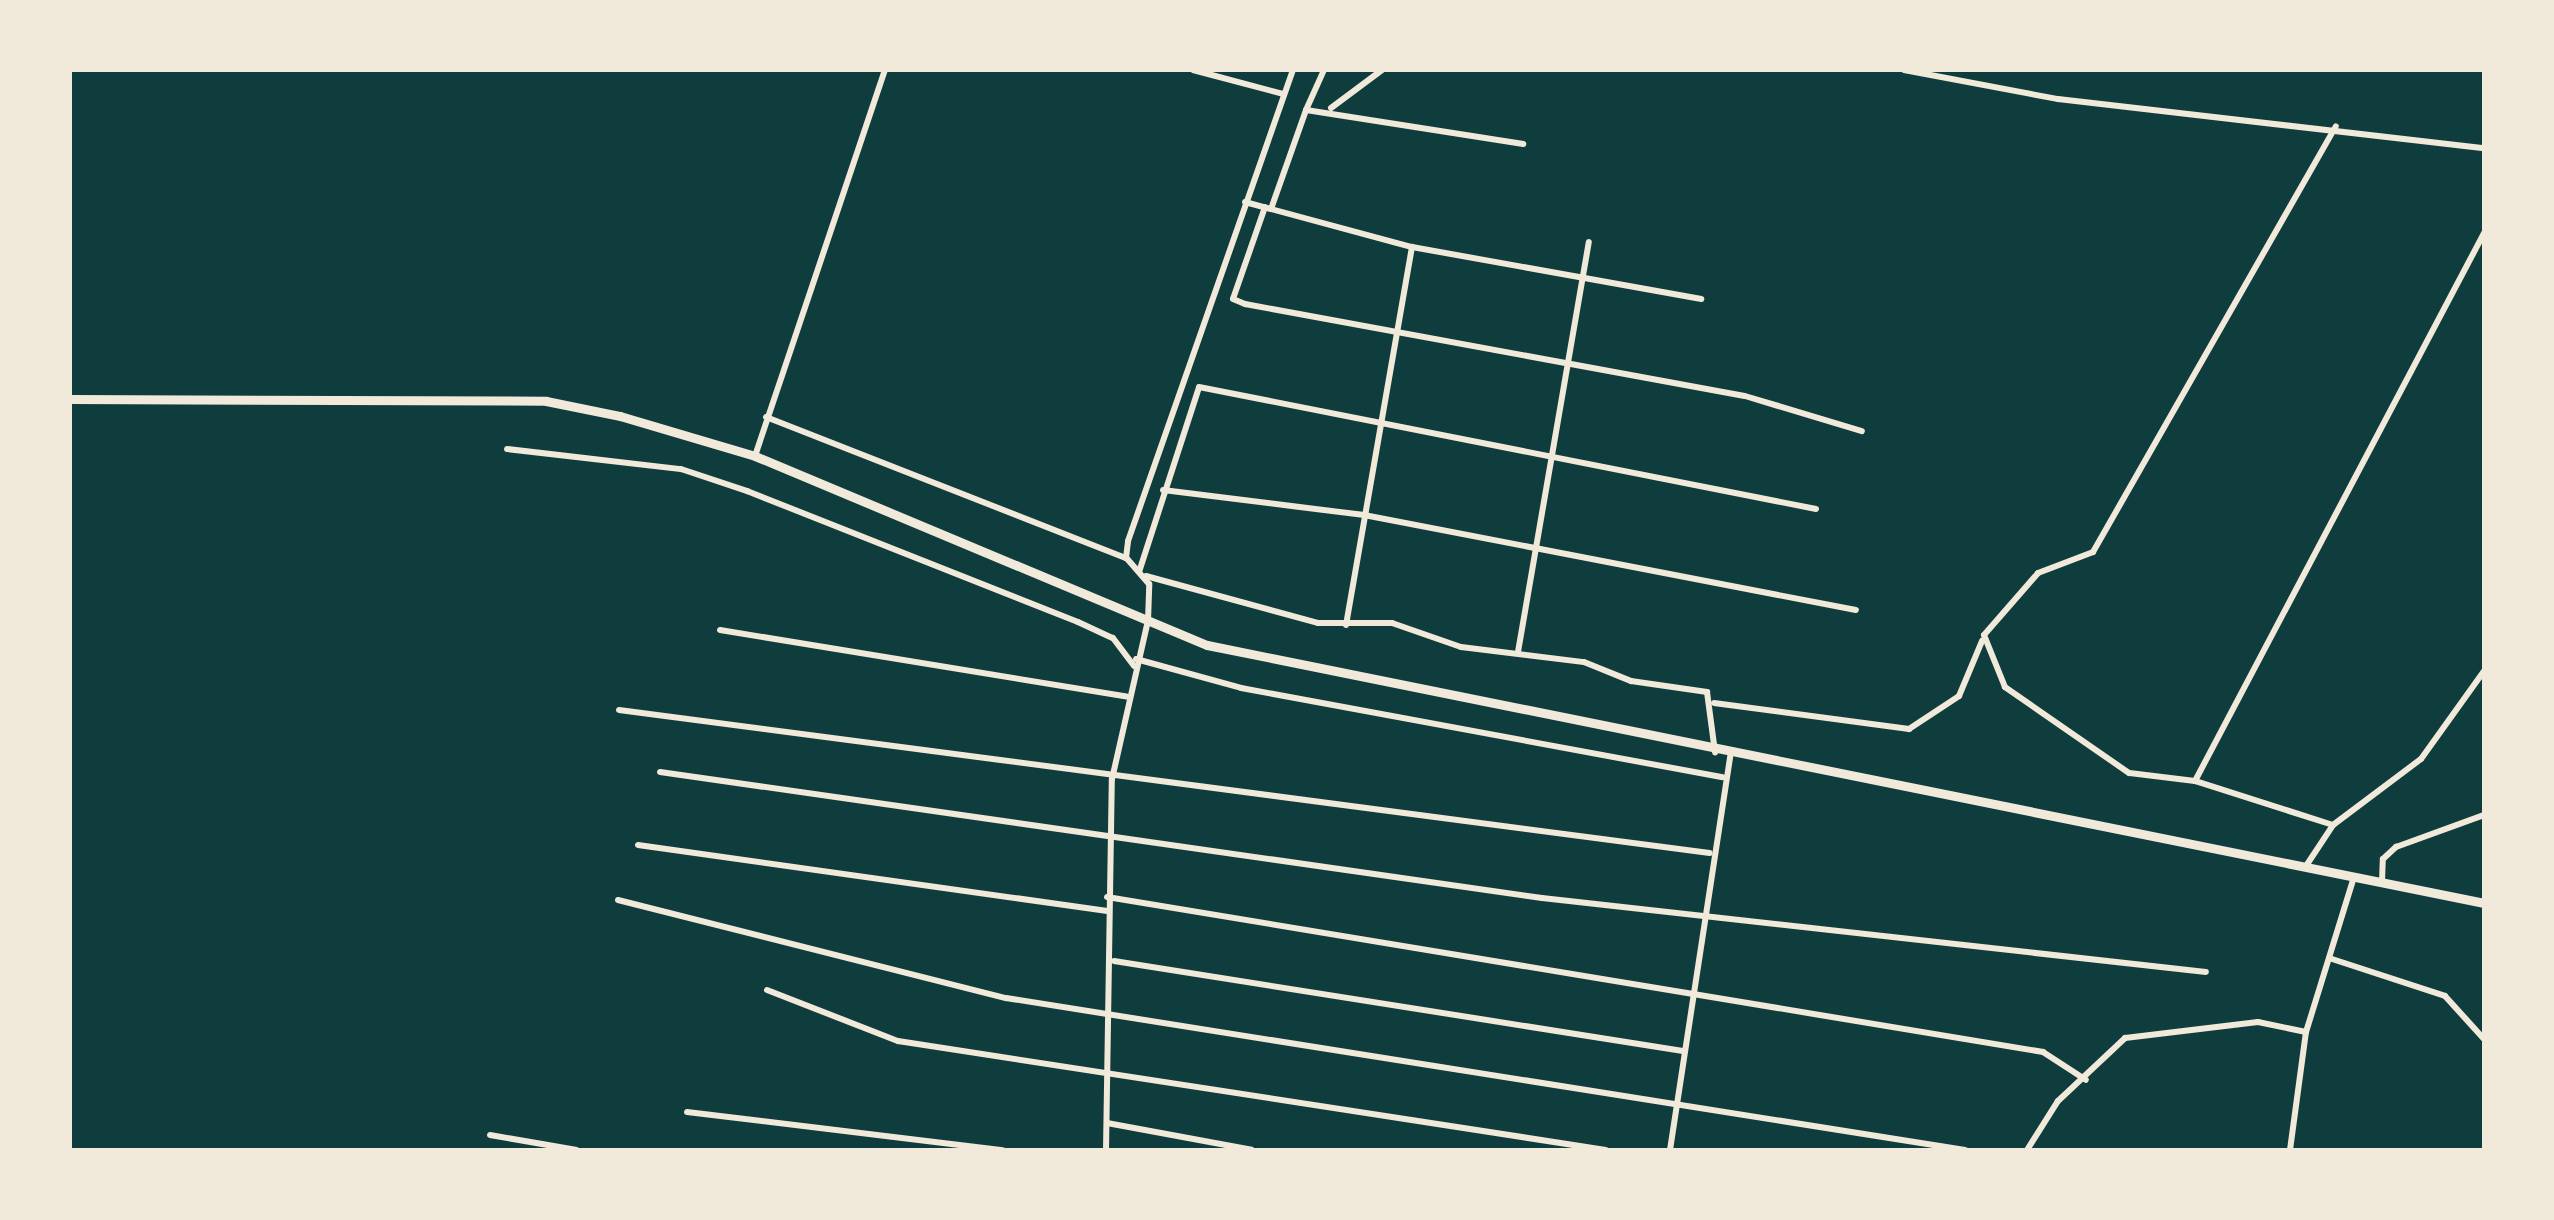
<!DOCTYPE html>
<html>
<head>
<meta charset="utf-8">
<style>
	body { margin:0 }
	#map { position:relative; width:2554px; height:1220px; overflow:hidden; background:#0f3d3e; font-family:"PT Sans Narrow",sans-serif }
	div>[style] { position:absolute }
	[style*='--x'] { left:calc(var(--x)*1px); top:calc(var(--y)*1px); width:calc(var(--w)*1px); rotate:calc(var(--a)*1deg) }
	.minor>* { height:6px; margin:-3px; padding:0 3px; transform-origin:3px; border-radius:3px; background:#f1e9da }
	.secondary>* { height:9px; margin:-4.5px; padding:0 4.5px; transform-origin:4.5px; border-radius:4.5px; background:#f1e9da }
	span { translate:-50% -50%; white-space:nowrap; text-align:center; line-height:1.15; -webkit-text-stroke:10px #f1e9da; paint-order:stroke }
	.frame { position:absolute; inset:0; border:72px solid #f1e9da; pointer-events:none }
</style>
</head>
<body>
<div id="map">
	<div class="minor">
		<i style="--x:1193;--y:70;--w:93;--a:14.9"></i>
		<i style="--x:1904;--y:70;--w:157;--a:10.7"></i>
		<i style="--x:2058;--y:99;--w:429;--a:6.6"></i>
		<i style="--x:1331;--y:108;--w:64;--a:-36.7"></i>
		<i style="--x:1306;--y:110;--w:44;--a:-65.8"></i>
		<i style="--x:1245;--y:202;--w:173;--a:15.1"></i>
		<i style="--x:1412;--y:247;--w:294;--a:10.2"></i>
		<i style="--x:1265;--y:207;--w:97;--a:109.2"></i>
		<i style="--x:1233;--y:299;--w:13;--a:23"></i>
		<i style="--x:1245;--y:304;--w:508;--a:10.43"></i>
		<i style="--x:1745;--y:396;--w:122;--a:16.7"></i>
		<i style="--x:1271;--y:209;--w:105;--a:-70.5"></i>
		<i style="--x:1306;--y:110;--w:220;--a:8.9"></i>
		<i style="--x:766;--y:417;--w:387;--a:21.4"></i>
		<i style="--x:507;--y:449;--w:175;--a:6.6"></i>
		<i style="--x:681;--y:469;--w:70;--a:18.4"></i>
		<i style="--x:747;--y:491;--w:356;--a:21.6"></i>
		<i style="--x:1078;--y:622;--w:38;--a:25"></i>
		<i style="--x:1113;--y:638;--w:35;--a:53"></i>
		<i style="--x:755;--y:456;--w:407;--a:-71.4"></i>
		<i style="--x:1163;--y:490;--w:203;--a:7.1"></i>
		<i style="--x:1364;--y:515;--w:501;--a:10.93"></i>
		<i style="--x:1139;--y:572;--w:194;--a:-72"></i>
		<i style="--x:1199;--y:387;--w:629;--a:11.18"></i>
		<i style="--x:1146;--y:576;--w:178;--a:15.3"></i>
		<i style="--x:1318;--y:623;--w:74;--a:0"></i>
		<i style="--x:1392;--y:623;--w:73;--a:19.2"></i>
		<i style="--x:1461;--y:647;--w:124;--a:7"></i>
		<i style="--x:1584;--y:662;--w:51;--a:22"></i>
		<i style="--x:1631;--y:681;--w:77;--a:8.2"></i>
		<i style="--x:1707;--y:692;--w:61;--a:82.4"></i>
		<i style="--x:1346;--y:625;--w:384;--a:-80.1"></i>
		<i style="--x:720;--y:630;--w:412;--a:9.3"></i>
		<i style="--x:1518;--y:652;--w:416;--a:-80.2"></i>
		<i style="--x:1136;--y:659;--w:109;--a:15.4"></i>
		<i style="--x:1241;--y:688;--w:490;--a:10.5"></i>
		<i style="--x:1714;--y:703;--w:197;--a:7.6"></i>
		<i style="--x:1909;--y:729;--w:60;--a:-33.4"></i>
		<i style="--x:1959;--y:696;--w:60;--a:-67.3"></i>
		<i style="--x:619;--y:710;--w:1100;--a:7.47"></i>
		<i style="--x:660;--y:772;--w:891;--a:8.13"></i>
		<i style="--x:1542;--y:898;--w:668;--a:6.36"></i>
		<i style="--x:2195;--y:781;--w:620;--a:-62.19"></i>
		<i style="--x:2333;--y:825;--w:145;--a:-162.3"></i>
		<i style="--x:2195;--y:781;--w:66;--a:-173.1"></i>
		<i style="--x:2129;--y:773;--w:151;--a:-145.3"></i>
		<i style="--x:2005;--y:687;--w:56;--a:-112"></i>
		<i style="--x:1984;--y:635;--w:82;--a:-48.9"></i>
		<i style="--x:2038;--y:573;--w:59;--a:-20.9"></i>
		<i style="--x:2093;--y:552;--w:490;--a:-60.3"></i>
		<i style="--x:638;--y:845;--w:474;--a:8"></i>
		<i style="--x:2306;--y:866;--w:49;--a:-56.6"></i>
		<i style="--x:2333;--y:825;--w:110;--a:-36.9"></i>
		<i style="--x:2421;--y:759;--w:108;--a:-54.4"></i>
		<i style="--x:2382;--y:882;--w:23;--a:-88"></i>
		<i style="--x:2383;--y:859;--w:18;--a:-43"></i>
		<i style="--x:2396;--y:847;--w:94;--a:-20"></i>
		<i style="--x:1107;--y:897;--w:949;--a:9.4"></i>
		<i style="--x:2043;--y:1052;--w:51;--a:33.1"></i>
		<i style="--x:618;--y:900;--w:400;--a:14.2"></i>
		<i style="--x:1006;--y:998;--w:971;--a:9.01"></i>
		<i style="--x:2329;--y:958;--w:122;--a:18.1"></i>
		<i style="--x:2445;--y:996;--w:58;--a:47.8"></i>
		<i style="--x:1114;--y:961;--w:576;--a:8.99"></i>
		<i style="--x:767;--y:990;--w:141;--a:21.3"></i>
		<i style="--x:898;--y:1041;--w:716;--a:8.75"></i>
		<i style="--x:687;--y:1112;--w:318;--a:6.9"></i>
		<i style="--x:1107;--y:1123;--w:147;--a:10.5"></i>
		<i style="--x:490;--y:1135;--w:88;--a:9.8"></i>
		<i style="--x:1106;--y:1150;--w:371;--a:-89.1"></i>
		<i style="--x:1112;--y:779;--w:162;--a:-77.2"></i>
		<i style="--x:1148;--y:621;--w:37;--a:-88"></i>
		<i style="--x:1149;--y:584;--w:35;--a:-131"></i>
		<i style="--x:1126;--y:558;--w:17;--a:-83"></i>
		<i style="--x:1128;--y:541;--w:499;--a:-70.7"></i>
		<i style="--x:1670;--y:1150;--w:399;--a:-81.3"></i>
		<i style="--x:2027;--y:1150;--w:58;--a:-57.7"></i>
		<i style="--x:2058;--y:1101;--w:92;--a:-43.2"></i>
		<i style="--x:2125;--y:1038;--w:134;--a:-6.9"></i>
		<i style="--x:2258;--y:1022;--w:49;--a:11.8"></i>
		<i style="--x:2290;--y:1150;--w:119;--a:-82.3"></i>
		<i style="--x:2306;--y:1032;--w:162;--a:-72.8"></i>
	</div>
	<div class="secondary">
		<i style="--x:70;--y:399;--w:476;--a:0.2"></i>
		<i style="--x:546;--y:401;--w:76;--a:11.5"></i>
		<i style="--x:620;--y:416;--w:141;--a:16.5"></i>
		<i style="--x:755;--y:456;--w:490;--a:22.7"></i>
		<i style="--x:1207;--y:645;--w:1303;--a:11.42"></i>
	</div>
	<div class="frame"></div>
</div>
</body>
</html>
